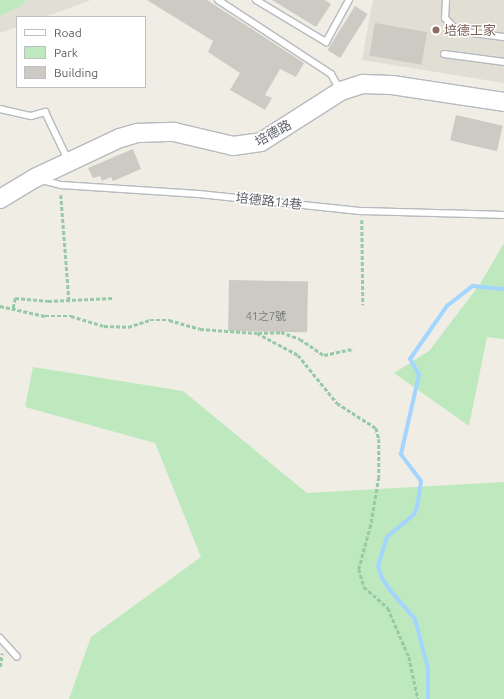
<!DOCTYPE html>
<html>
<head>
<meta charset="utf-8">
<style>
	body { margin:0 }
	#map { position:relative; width:504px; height:699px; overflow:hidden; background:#efede4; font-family:Ubuntu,"Noto Sans TC",sans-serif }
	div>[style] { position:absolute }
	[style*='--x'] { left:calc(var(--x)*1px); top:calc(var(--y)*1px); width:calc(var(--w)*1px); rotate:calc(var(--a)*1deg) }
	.education>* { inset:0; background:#e1dfd4 }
	.green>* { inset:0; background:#bee9bf }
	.stream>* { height:4px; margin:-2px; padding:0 2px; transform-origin:2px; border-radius:2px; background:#a4d5ff }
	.building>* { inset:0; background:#cccac3; transform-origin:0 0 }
	.path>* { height:2.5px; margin-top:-1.25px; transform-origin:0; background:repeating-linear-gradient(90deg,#96caa6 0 4px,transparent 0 6px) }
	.roads { filter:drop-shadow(1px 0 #b6babf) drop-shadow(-1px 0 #b6babf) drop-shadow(0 1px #b6babf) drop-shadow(0 -1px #b6babf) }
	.service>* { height:6px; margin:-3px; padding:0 3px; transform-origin:3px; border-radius:3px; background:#fff }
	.secondary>* { height:18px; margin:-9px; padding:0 9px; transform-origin:9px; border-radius:9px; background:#fff }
	.dots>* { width:11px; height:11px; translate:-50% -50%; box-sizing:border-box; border:2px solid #fff; border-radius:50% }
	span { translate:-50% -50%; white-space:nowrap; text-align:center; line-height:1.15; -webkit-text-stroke:3px #fff; paint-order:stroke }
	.number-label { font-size:11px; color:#787a7c }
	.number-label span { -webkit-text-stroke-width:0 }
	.education-label { font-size:13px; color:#785e54 }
	.left { translate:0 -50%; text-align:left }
	.street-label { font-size:13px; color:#5c6065 }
	.legend { position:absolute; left:16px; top:16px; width:130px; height:72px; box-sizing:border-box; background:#fff; border:1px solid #bebfc1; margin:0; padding:5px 7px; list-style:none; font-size:12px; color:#5c6065 }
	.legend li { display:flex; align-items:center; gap:8px; height:20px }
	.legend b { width:20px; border:1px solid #bebfc1 }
</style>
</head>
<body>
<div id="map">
	<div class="education">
		<i style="clip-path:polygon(0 0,91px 0,45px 17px,17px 17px,17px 27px,0 33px)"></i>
		<i style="clip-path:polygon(373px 0,504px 0,504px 83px,362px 60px)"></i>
	</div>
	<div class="green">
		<i style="clip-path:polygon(0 0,26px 0,21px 6px,0 16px)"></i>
		<i style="clip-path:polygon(504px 243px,504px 339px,487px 337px,469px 426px,394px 373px,429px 351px,480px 284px)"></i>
		<i style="clip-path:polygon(33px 367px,183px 391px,307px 493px,504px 482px,504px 699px,69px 699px,91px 637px,201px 557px,155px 443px,25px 407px)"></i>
	</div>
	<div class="stream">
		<i style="--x:428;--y:699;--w:31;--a:-90"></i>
		<i style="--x:428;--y:668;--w:51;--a:-104.9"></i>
		<i style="--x:415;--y:619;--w:38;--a:-131"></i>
		<i style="--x:390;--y:590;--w:14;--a:-124"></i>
		<i style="--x:382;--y:578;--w:13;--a:-108"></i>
		<i style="--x:378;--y:566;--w:30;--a:-73"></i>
		<i style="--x:387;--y:537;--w:35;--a:-40"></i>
		<i style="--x:414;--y:514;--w:8;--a:-67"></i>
		<i style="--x:417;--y:507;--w:26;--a:-81"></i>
		<i style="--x:421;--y:481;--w:34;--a:-127"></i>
		<i style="--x:401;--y:454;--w:81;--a:-77.2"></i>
		<i style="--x:419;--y:375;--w:18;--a:-119"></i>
		<i style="--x:410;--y:359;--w:65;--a:-55.1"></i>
		<i style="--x:447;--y:306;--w:33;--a:-38"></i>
		<i style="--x:473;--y:286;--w:31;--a:6"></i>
	</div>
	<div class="building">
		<i style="clip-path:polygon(147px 0,207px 0,304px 63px,296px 77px,280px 69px,265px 95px,272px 98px,265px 110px,230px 90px,240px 73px,208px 52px,213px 41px)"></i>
		<i style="clip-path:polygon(272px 0,325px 0,331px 4px,316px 27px)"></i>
		<i style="left:355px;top:6px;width:15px;height:52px;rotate:32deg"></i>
		<i style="left:375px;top:23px;width:53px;height:33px;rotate:10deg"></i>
		<i style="left:456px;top:115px;width:48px;height:26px;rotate:13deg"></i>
		<i style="clip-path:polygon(133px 149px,141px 169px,113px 181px,111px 177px,102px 181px,100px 176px,93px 178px,88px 168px)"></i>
		<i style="left:229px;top:280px;width:79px;height:51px;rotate:1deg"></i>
	</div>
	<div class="path">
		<i style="--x:61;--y:195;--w:105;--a:85.6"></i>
		<i style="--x:362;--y:220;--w:85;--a:89.3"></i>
		<i style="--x:0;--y:306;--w:46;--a:12.5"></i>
		<i style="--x:45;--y:316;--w:26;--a:0"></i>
		<i style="--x:71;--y:316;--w:34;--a:17"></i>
		<i style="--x:104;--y:326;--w:24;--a:2"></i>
		<i style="--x:128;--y:327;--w:23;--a:-18"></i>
		<i style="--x:150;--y:320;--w:19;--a:0"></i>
		<i style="--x:169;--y:320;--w:32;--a:16"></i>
		<i style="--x:200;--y:329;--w:57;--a:4"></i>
		<i style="--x:257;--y:333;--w:47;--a:28.2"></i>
		<i style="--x:298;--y:355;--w:62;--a:50.9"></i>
		<i style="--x:337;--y:403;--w:46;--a:32.7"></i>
		<i style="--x:376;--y:428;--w:11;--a:75"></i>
		<i style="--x:379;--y:439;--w:38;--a:90"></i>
		<i style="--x:379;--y:477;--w:49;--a:99.5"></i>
		<i style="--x:371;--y:525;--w:46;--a:105.3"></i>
		<i style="--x:359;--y:569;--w:19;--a:74"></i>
		<i style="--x:364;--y:587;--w:32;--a:41"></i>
		<i style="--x:388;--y:608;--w:53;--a:66.8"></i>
		<i style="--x:409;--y:657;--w:43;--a:77.9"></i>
		<i style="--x:13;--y:308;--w:10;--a:-79"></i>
		<i style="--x:15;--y:298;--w:33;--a:5"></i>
		<i style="--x:48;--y:301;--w:65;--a:-2.6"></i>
		<i style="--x:258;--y:333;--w:23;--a:-2"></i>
		<i style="--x:281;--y:332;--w:20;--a:20"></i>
		<i style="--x:300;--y:339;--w:29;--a:34"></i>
		<i style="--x:324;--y:355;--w:30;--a:-12"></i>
		<i style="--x:0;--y:667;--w:14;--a:-82"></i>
	</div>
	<div class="roads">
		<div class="service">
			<i style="--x:218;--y:0;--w:135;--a:33.2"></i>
			<i style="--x:331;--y:74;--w:18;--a:61"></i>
			<i style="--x:256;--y:0;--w:82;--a:31"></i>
			<i style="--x:326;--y:42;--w:48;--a:-61.3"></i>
			<i style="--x:446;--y:0;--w:18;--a:93"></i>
			<i style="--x:445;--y:18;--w:18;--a:47"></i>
			<i style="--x:457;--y:31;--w:47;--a:7.3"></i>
			<i style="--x:444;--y:54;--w:61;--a:7.6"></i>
			<i style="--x:0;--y:109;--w:32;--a:13"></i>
			<i style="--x:31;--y:116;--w:15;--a:-16"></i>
			<i style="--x:45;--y:112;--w:53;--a:64.4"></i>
			<i style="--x:42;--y:180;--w:20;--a:15"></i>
			<i style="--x:61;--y:185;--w:138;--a:3.7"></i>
			<i style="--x:199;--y:194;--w:164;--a:6"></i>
			<i style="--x:362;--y:211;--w:142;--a:1.6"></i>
			<i style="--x:0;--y:638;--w:25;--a:48"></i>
		</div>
		<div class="secondary">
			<i style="--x:0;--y:199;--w:41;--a:-31"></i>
			<i style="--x:35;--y:178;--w:94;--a:-25.2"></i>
			<i style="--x:120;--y:138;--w:19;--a:-16"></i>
			<i style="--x:138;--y:133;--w:36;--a:-2"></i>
			<i style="--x:174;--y:132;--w:61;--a:13.3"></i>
			<i style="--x:233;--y:146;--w:28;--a:-8"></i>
			<i style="--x:261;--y:142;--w:95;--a:-32.5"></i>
			<i style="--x:341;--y:91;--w:23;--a:-18"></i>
			<i style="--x:363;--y:84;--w:29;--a:2"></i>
			<i style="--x:392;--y:85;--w:113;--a:8.6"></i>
		</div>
	</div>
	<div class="dots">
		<i style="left:436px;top:30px;background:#8d6e63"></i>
	</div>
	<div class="number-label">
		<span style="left:266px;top:316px">41之7號</span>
	</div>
	<div class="education-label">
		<span class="left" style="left:444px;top:30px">培德工家</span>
	</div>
	<div class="street-label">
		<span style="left:273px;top:133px;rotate:-29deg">培德路</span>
		<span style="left:269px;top:201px;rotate:6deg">培德路14巷</span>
	</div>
	<ul class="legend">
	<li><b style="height:5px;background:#fff"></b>Road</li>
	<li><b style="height:11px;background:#bee9bf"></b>Park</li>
	<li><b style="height:11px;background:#cccac3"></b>Building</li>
	</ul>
</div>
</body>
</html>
